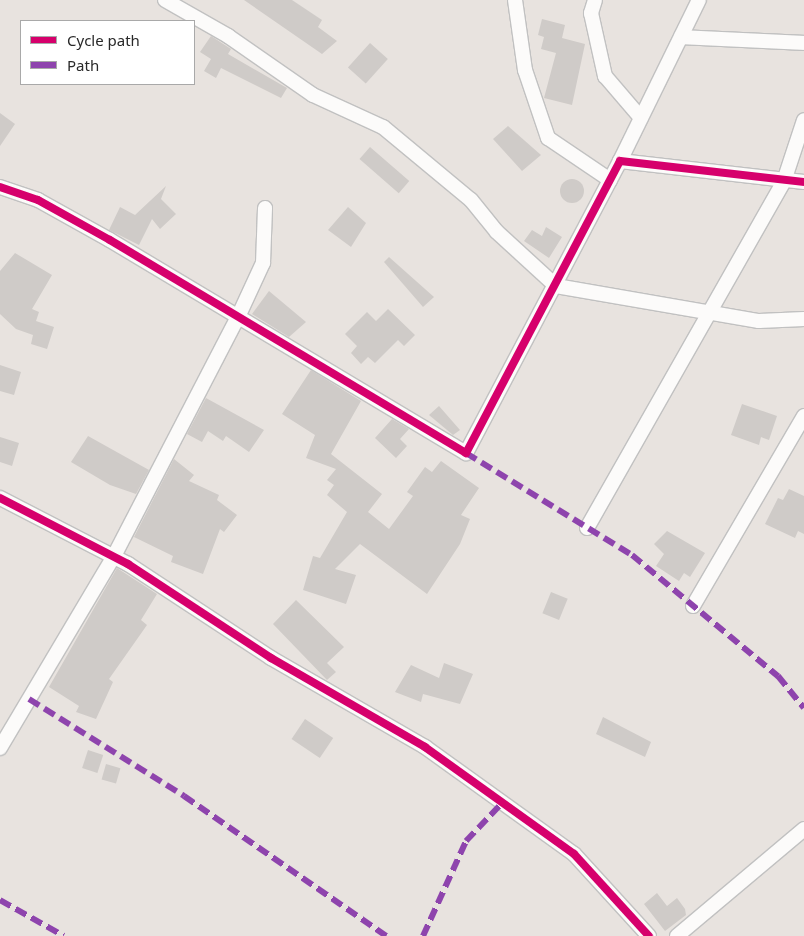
<!DOCTYPE html>
<html>
<head>
<meta charset="utf-8">
<style>
	body { margin:0 }
	#map { position:relative; width:804px; height:936px; overflow:hidden; background:#e8e3df; font-family:"Noto Sans",sans-serif }
	div>[style] { position:absolute }
	[style*='--x'] { left:calc(var(--x)*1px); top:calc(var(--y)*1px); width:calc(var(--w)*1px); rotate:calc(var(--a)*1deg) }
	.building>* { inset:0; background:#cfcbc8; transform-origin:0 0 }
	.round { border-radius:50% }
	.roads { filter:drop-shadow(1px 0 #c1c1c1) drop-shadow(-1px 0 #c1c1c1) drop-shadow(0 1px #c1c1c1) drop-shadow(0 -1px #c1c1c1) }
	.street>* { height:14px; margin:-7px; padding:0 7px; transform-origin:7px; border-radius:7px; background:#fcfbfa }
	.quiet>* { height:6px; margin-top:-3px; transform-origin:0; background:repeating-linear-gradient(90deg,#8e44ad 0 12px,transparent 0 18px) }
	.cycleway>* { height:8px; margin:-4px; padding:0 4px; transform-origin:4px; border-radius:4px; background:#d6006c }
	span { translate:-50% -50%; white-space:nowrap; text-align:center; line-height:1.15; -webkit-text-stroke:5px #fff; paint-order:stroke }
	.legend { position:absolute; left:20px; top:20px; width:175px; height:65px; box-sizing:border-box; background:#fff; border:1px solid #a9a9a9; margin:0; padding:6px 9px; list-style:none; font-size:15px; color:#292929 }
	.legend li { display:flex; align-items:center; gap:10px; height:25px }
	.legend b { width:25px; border:1px solid #a9a9a9 }
</style>
</head>
<body>
<div id="map">
	<div class="building">
		<i style="clip-path:polygon(244px 0,292px 0,322px 20px,318px 27px,337px 41px,322px 54px)"></i>
		<i style="clip-path:polygon(542px 19px,565px 25px,562px 38px,585px 44px,572px 105px,544px 98px,556px 53px,541px 49px,544px 37px,538px 35px)"></i>
		<i style="clip-path:polygon(211px 36px,231px 49px,228px 54px,287px 88px,281px 98px,221px 68px,216px 78px,204px 71px,211px 59px,200px 52px)"></i>
		<i style="left:370px;top:43px;width:24px;height:33px;rotate:42deg"></i>
		<i style="clip-path:polygon(0 113px,15px 124px,0 146px)"></i>
		<i style="clip-path:polygon(508px 126px,541px 155px,522px 171px,493px 139px)"></i>
		<i style="left:370px;top:147px;width:52px;height:16px;rotate:41deg"></i>
		<i class="round" style="left:560px;top:179px;width:24px;height:24px"></i>
		<i style="clip-path:polygon(166px 186px,161px 199px,176px 214px,160px 229px,152px 219px,139px 245px,109px 230px,120px 207px,135px 215px)"></i>
		<i style="clip-path:polygon(348px 207px,366px 223px,351px 247px,328px 230px)"></i>
		<i style="clip-path:polygon(546px 227px,562px 237px,549px 258px,524px 241px,532px 230px,542px 236px)"></i>
		<i style="clip-path:polygon(15px 253px,52px 275px,32px 309px,39px 312px,36px 321px,54px 327px,47px 349px,31px 344px,33px 335px,16px 329px,0 314px,0 271px)"></i>
		<i style="clip-path:polygon(389px 257px,434px 297px,423px 307px,384px 262px)"></i>
		<i style="clip-path:polygon(269px 291px,306px 322px,289px 337px,252px 314px)"></i>
		<i style="clip-path:polygon(388px 309px,415px 335px,404px 346px,398px 340px,375px 363px,368px 357px,361px 364px,351px 353px,357px 346px,345px 334px,367px 312px,376px 321px)"></i>
		<i style="clip-path:polygon(0 365px,21px 372px,14px 395px,0 391px)"></i>
		<i style="clip-path:polygon(311px 370px,361px 401px,331px 454px,382px 494px,368px 512px,389px 529px,413px 496px,407px 492px,425px 467px,432px 472px,441px 461px,479px 488px,461px 515px,470px 519px,460px 544px,427px 594px,360px 544px,335px 569px,356px 575px,346px 604px,303px 590px,313px 556px,320px 558px,347px 512px,327px 495px,334px 485px,327px 480px,336px 469px,306px 458px,315px 435px,282px 414px)"></i>
		<i style="clip-path:polygon(206px 398px,264px 430px,249px 452px,226px 436px,223px 441px,208px 431px,202px 442px,187px 434px)"></i>
		<i style="clip-path:polygon(742px 404px,777px 416px,769px 440px,761px 437px,759px 445px,731px 435px)"></i>
		<i style="clip-path:polygon(439px 406px,460px 430px,453px 435px,429px 415px)"></i>
		<i style="clip-path:polygon(392px 419px,409px 429px,400px 439px,407px 446px,396px 458px,375px 438px)"></i>
		<i style="clip-path:polygon(88px 436px,149px 470px,136px 494px,110px 485px,71px 462px)"></i>
		<i style="clip-path:polygon(0 437px,19px 443px,12px 466px,0 462px)"></i>
		<i style="clip-path:polygon(174px 459px,194px 475px,189px 481px,219px 495px,217px 500px,237px 515px,224px 532px,220px 529px,203px 574px,171px 562px,173px 556px,134px 537px)"></i>
		<i style="clip-path:polygon(789px 489px,804px 496px,804px 534px,798px 531px,795px 538px,765px 524px,778px 498px,783px 500px)"></i>
		<i style="clip-path:polygon(667px 531px,705px 553px,690px 577px,684px 573px,679px 581px,656px 566px,664px 554px,654px 544px)"></i>
		<i style="clip-path:polygon(117px 568px,157px 594px,141px 620px,147px 625px,109px 679px,113px 682px,96px 719px,76px 712px,79px 706px,49px 687px)"></i>
		<i style="left:551px;top:592px;width:18px;height:23px;rotate:22deg"></i>
		<i style="clip-path:polygon(296px 600px,344px 647px,327px 663px,336px 672px,327px 680px,273px 624px)"></i>
		<i style="clip-path:polygon(444px 663px,473px 674px,460px 704px,423px 694px,421px 702px,395px 692px,411px 665px,439px 678px)"></i>
		<i style="clip-path:polygon(603px 717px,651px 742px,645px 757px,596px 734px)"></i>
		<i style="left:305px;top:719px;width:34px;height:24px;rotate:34deg"></i>
		<i style="left:88px;top:750px;width:16px;height:19px;rotate:18deg"></i>
		<i style="left:106px;top:764px;width:15px;height:16px;rotate:16deg"></i>
		<i style="clip-path:polygon(657px 893px,667px 906px,677px 898px,685px 909px,686px 915px,665px 931px,644px 904px)"></i>
	</div>
	<div class="roads">
		<div class="street">
			<i style="--x:165;--y:0;--w:73;--a:29.7"></i>
			<i style="--x:228;--y:36;--w:103;--a:34.8"></i>
			<i style="--x:313;--y:95;--w:77;--a:24.6"></i>
			<i style="--x:383;--y:127;--w:114;--a:39.7"></i>
			<i style="--x:471;--y:200;--w:41;--a:50.9"></i>
			<i style="--x:497;--y:232;--w:80;--a:42.5"></i>
			<i style="--x:556;--y:286;--w:206;--a:9.8"></i>
			<i style="--x:759;--y:321;--w:45;--a:-2.5"></i>
			<i style="--x:515;--y:0;--w:71;--a:81.9"></i>
			<i style="--x:525;--y:70;--w:72;--a:71.3"></i>
			<i style="--x:548;--y:138;--w:75;--a:34.1"></i>
			<i style="--x:595;--y:0;--w:14;--a:107"></i>
			<i style="--x:591;--y:13;--w:65;--a:77.5"></i>
			<i style="--x:605;--y:76;--w:55;--a:49.4"></i>
			<i style="--x:681;--y:37;--w:123;--a:2.8"></i>
			<i style="--x:620;--y:161;--w:179;--a:-63.9"></i>
			<i style="--x:0;--y:187;--w:40;--a:18.9"></i>
			<i style="--x:38;--y:200;--w:82;--a:29.1"></i>
			<i style="--x:110;--y:240;--w:415;--a:30.9"></i>
			<i style="--x:466;--y:453;--w:330;--a:-62.2"></i>
			<i style="--x:620;--y:161;--w:185;--a:6.5"></i>
			<i style="--x:0;--y:498;--w:144;--a:27.3"></i>
			<i style="--x:128;--y:564;--w:171;--a:33.3"></i>
			<i style="--x:271;--y:658;--w:178;--a:30"></i>
			<i style="--x:425;--y:747;--w:183;--a:35.7"></i>
			<i style="--x:574;--y:854;--w:111;--a:47.6"></i>
			<i style="--x:587;--y:528;--w:399;--a:-60.4"></i>
			<i style="--x:784;--y:181;--w:64;--a:-71.8"></i>
			<i style="--x:693;--y:606;--w:220;--a:-59.7"></i>
			<i style="--x:0;--y:748;--w:223;--a:-59.3"></i>
			<i style="--x:114;--y:556;--w:269;--a:-62.6"></i>
			<i style="--x:238;--y:317;--w:60;--a:-65.2"></i>
			<i style="--x:263;--y:263;--w:55;--a:-87.9"></i>
			<i style="--x:677;--y:936;--w:166;--a:-40.1"></i>
		</div>
	</div>
	<div class="quiet">
		<i style="--x:466;--y:453;--w:195;--a:31.6"></i>
		<i style="--x:632;--y:555;--w:190;--a:39.7"></i>
		<i style="--x:778;--y:676;--w:41;--a:50.9"></i>
		<i style="--x:29;--y:699;--w:183;--a:32"></i>
		<i style="--x:184;--y:796;--w:246;--a:34.7"></i>
		<i style="--x:0;--y:900;--w:73;--a:29.4"></i>
		<i style="--x:423;--y:936;--w:104;--a:-65.6"></i>
		<i style="--x:466;--y:841;--w:52;--a:-46.5"></i>
	</div>
	<div class="cycleway">
		<i style="--x:0;--y:187;--w:40;--a:18.9"></i>
		<i style="--x:38;--y:200;--w:82;--a:29.1"></i>
		<i style="--x:110;--y:240;--w:415;--a:30.9"></i>
		<i style="--x:466;--y:453;--w:330;--a:-62.2"></i>
		<i style="--x:620;--y:161;--w:185;--a:6.5"></i>
		<i style="--x:0;--y:498;--w:144;--a:27.3"></i>
		<i style="--x:128;--y:564;--w:171;--a:33.3"></i>
		<i style="--x:271;--y:658;--w:178;--a:30"></i>
		<i style="--x:425;--y:747;--w:183;--a:35.7"></i>
		<i style="--x:574;--y:854;--w:111;--a:47.6"></i>
	</div>
	<ul class="legend">
	<li><b style="height:6px;background:#d6006c"></b>Cycle path</li>
	<li><b style="height:6px;background:#8e44ad"></b>Path</li>
	</ul>
</div>
</body>
</html>
